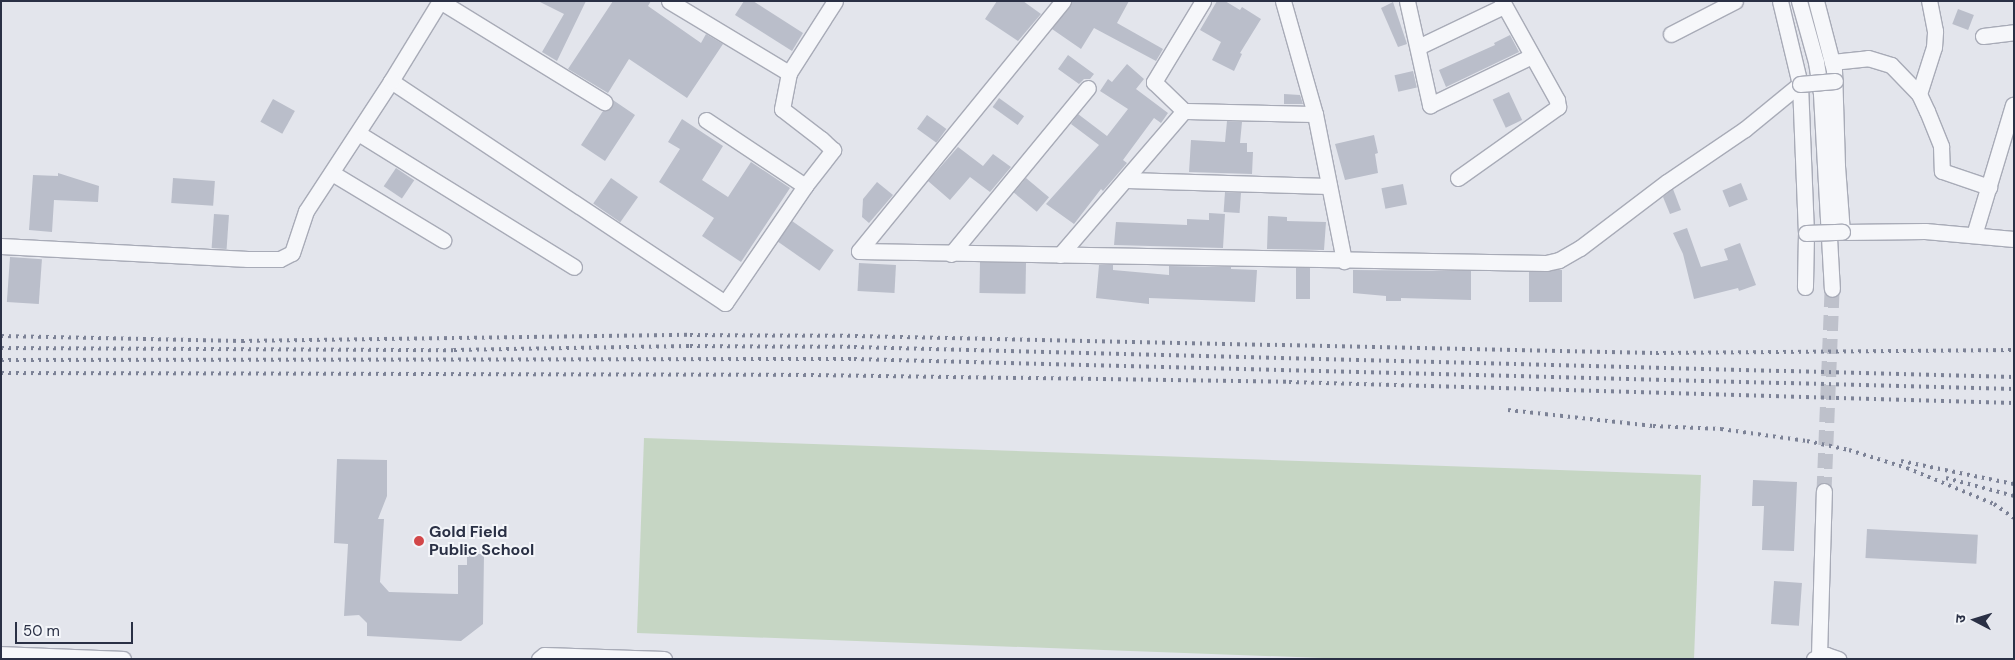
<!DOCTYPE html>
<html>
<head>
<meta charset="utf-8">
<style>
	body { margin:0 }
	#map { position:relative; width:2015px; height:660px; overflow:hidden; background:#e3e5ec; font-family:"DM Sans","Noto Sans Devanagari",sans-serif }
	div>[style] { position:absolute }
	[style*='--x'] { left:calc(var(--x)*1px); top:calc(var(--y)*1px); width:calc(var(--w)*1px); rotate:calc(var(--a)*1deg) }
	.green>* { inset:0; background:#c6d6c4 }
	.building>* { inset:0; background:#babeca; transform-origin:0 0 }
	.minor-tunnel>* { height:15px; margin-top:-7.5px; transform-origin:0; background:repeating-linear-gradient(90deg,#bec1cb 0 15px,transparent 0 23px) }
	.roads { filter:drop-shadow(1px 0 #a8abb7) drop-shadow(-1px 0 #a8abb7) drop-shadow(0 1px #a8abb7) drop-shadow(0 -1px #a8abb7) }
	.minor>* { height:15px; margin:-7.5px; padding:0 7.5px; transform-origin:7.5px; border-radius:7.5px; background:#f6f7fa }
	.rail>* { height:4px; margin-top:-2px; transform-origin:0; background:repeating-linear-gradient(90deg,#7c8296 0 2.5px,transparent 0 7.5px) }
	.bridges { filter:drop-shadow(1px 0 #a8abb7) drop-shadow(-1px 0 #a8abb7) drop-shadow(0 1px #a8abb7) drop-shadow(0 -1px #a8abb7) }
	.minor-bridge>* { height:15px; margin:-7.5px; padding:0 7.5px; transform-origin:7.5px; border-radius:7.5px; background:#f6f7fa }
	.dots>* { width:14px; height:14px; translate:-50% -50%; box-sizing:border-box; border:2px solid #f3f5f9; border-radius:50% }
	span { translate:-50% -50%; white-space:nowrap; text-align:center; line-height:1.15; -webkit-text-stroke:4px #f3f5f9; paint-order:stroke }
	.poi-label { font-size:16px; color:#2a3045; font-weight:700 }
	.left { translate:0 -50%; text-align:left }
	.frame { position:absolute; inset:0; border:2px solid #2a3045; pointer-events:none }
	.north { position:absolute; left:1950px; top:595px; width:50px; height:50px; -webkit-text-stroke:4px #f3f5f9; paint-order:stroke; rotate:275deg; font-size:14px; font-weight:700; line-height:20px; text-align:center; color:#2a3045 }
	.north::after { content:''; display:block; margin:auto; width:18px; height:22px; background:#2a3045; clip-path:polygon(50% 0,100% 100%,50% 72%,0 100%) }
	.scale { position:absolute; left:15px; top:622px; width:118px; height:22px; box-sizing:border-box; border:2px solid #2a3045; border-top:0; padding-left:6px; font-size:15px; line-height:18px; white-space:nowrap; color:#2a3045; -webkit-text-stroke:4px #f3f5f9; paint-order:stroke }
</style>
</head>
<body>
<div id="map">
	<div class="green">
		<i style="clip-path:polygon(644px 438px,1701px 475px,1694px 659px,1350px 659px,637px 633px)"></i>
	</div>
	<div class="building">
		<i style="clip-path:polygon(538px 1px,586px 1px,557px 61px,542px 52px,564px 14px)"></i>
		<i style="clip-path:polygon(613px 1px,651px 1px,648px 6px,701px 43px,706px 34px,723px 44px,687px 98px,629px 59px,608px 93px,568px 69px)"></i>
		<i style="clip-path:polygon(744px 1px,753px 1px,803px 33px,792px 51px,735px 15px)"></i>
		<i style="clip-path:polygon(997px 1px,1023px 1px,1041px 14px,1018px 41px,985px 19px)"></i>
		<i style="clip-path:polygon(1072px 1px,1129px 1px,1117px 23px,1163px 49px,1156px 61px,1094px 28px,1081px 49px,1052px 29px)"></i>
		<i style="clip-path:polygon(1217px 1px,1225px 1px,1240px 10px,1242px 7px,1261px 19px,1240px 53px,1242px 54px,1234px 71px,1212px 60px,1221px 42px,1200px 30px)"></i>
		<i style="clip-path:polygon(1393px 2px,1407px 44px,1398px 47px,1381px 8px)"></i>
		<i style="left:1958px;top:9px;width:17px;height:16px;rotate:21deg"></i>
		<i style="clip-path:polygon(1510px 35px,1519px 52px,1446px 87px,1439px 70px,1495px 45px,1494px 43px)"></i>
		<i style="clip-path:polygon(1068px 55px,1094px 74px,1090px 79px,1084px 79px,1079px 84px,1058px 69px)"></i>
		<i style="clip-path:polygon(1127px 64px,1144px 79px,1136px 89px,1168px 113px,1161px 123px,1154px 118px,1123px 160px,1127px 163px,1103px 191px,1101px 189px,1074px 224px,1046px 204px,1099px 145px,1071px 124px,1078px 114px,1107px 136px,1128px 109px,1100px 91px,1108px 79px,1112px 82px)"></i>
		<i style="left:1413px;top:71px;width:17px;height:19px;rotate:77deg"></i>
		<i style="left:1509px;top:92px;width:31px;height:18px;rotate:65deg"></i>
		<i style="clip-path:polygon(1284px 94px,1300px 95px,1303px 104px,1284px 104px)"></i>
		<i style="left:999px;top:98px;width:31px;height:11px;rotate:36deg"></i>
		<i style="left:273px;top:99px;width:25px;height:26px;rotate:29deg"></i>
		<i style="clip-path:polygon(613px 100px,635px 115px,605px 161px,581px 145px,603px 111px,612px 107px)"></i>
		<i style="left:927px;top:115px;width:24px;height:17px;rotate:36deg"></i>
		<i style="clip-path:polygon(682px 119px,723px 146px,702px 180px,728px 197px,751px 162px,790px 188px,741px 262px,702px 236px,714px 218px,659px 182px,680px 149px,668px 142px)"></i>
		<i style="clip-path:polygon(1227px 121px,1242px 122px,1240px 143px,1247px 143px,1247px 152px,1253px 152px,1252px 174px,1189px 172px,1191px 140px,1225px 142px)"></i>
		<i style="clip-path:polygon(1374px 135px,1378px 153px,1375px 154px,1378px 173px,1345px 180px,1335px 144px)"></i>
		<i style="clip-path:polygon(958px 147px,983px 166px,993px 154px,1011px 167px,990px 192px,970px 177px,950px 200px,928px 181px)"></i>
		<i style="left:396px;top:168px;width:22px;height:22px;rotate:34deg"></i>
		<i style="clip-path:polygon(58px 173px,99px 186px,98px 202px,54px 200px,52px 232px,29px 230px,33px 175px,58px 176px)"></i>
		<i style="left:173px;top:178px;width:42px;height:25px;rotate:4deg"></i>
		<i style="left:611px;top:178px;width:33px;height:31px;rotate:35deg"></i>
		<i style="left:1026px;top:178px;width:30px;height:19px;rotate:40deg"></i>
		<i style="clip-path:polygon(877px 182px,893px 195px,869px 223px,862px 217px,863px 199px)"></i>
		<i style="left:1741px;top:183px;width:18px;height:20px;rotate:68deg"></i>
		<i style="left:1403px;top:184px;width:21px;height:22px;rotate:79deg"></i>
		<i style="clip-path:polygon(1673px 189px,1681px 210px,1670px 214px,1663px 197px)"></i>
		<i style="left:1225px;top:192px;width:16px;height:20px;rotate:4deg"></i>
		<i style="clip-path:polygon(1209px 213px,1225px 214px,1223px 248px,1114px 245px,1116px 222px,1187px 225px,1187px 219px,1209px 220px)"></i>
		<i style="left:214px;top:214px;width:15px;height:34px;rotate:4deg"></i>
		<i style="clip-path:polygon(1268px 216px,1287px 217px,1287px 221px,1326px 222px,1324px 250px,1267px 249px)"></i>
		<i style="left:792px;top:221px;width:51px;height:25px;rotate:35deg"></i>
		<i style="clip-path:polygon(1687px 228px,1701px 267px,1728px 260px,1724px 249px,1740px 243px,1756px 285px,1739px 291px,1738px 288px,1694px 299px,1683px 254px,1673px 233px)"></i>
		<i style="left:10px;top:257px;width:32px;height:45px;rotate:4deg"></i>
		<i style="left:980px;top:262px;width:46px;height:31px;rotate:1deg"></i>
		<i style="left:859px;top:263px;width:37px;height:28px;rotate:3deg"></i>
		<i style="clip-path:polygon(1099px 265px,1113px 265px,1113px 270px,1169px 275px,1169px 266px,1231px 267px,1231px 269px,1257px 270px,1255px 302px,1149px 298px,1149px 304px,1096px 298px)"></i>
		<i style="left:1296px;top:268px;width:14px;height:31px"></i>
		<i style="clip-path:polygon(1353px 270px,1471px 271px,1471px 300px,1401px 298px,1401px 301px,1386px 301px,1386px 296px,1353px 293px)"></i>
		<i style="left:1562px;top:270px;width:32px;height:33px;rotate:90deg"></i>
		<i style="clip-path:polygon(337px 459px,387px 460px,387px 496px,378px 519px,384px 519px,380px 582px,389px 592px,458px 594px,458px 565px,467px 565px,467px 554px,484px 554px,483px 624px,461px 641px,367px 636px,367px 623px,359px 615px,344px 616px,348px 544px,334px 543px)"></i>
		<i style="clip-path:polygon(1753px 480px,1797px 482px,1794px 551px,1762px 550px,1764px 506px,1752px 506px)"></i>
		<i style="left:1867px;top:529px;width:111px;height:29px;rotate:3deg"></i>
		<i style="left:1774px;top:581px;width:28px;height:43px;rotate:4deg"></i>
	</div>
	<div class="minor-tunnel">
		<i style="--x:1824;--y:491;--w:202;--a:-87.7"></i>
	</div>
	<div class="roads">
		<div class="minor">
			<i style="--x:440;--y:1;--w:193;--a:31.6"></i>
			<i style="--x:669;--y:1;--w:140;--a:31"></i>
			<i style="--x:1203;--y:1;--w:95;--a:121.2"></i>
			<i style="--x:1154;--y:82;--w:42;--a:44"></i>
			<i style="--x:1184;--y:111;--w:131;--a:1.3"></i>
			<i style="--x:1283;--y:1;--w:117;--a:74.2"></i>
			<i style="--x:1315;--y:114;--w:150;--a:78.8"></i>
			<i style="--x:1407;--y:1;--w:107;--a:77.5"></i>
			<i style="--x:1430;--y:105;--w:113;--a:-25.7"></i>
			<i style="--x:1780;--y:1;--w:85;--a:76.5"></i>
			<i style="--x:1800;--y:84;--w:149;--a:87.7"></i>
			<i style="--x:1806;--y:233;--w:54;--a:91.1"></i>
			<i style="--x:1799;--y:1;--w:63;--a:74.4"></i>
			<i style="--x:1816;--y:62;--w:32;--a:81"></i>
			<i style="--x:1821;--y:94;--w:195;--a:86.8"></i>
			<i style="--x:1816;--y:1;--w:71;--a:75.4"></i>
			<i style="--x:1834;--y:70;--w:96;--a:88.2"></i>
			<i style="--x:1837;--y:166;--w:66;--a:85.7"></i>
			<i style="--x:1842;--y:232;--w:83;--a:-0.7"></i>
			<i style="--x:1925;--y:231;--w:89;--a:5.1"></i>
			<i style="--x:1671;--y:34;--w:72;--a:-27.3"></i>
			<i style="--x:1983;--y:36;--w:31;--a:-7"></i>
			<i style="--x:1418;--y:47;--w:95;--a:-25.5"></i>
			<i style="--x:1832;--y:62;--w:36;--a:-6"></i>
			<i style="--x:1868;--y:58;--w:24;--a:17"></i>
			<i style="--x:1891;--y:65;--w:40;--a:46"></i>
			<i style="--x:1919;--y:94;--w:19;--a:65"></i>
			<i style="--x:1927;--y:111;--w:38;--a:68"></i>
			<i style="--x:1941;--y:146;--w:25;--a:88"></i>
			<i style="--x:1942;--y:171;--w:50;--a:18.8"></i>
			<i style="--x:391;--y:81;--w:401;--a:33.6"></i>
			<i style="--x:725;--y:303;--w:142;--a:-55.6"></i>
			<i style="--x:805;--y:186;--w:46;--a:-52.1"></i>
			<i style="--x:833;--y:150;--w:16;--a:-137"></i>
			<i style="--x:821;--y:139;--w:49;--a:-142.4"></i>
			<i style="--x:782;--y:109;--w:37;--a:-79"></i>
			<i style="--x:789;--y:73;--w:85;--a:-57.4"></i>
			<i style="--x:1919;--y:94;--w:49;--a:-72.3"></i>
			<i style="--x:1934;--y:47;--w:16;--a:-86"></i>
			<i style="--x:1935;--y:31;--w:31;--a:-101"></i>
			<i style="--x:706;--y:120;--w:119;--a:33.7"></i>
			<i style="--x:358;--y:133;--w:254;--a:31.8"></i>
			<i style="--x:332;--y:173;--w:130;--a:31.1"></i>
			<i style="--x:1458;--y:178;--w:123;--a:-35.4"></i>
			<i style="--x:1558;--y:107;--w:7;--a:-98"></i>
			<i style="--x:1557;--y:100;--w:113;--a:-119.1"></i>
			<i style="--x:1126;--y:180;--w:203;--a:1.7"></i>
			<i style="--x:1974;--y:235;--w:136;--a:-73.3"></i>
			<i style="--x:1;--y:246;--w:247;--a:3"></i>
			<i style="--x:248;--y:259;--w:32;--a:0"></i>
			<i style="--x:280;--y:259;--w:13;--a:-27"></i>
			<i style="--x:292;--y:253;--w:44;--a:-71.6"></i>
			<i style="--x:306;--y:211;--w:155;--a:-56.8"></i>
			<i style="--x:391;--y:81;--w:94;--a:-58.5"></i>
			<i style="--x:859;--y:251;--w:687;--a:1"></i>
			<i style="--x:1546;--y:263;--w:13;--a:-13"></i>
			<i style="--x:1559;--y:260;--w:24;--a:-30"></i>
			<i style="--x:1580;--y:248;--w:109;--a:-37.2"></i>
			<i style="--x:1667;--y:182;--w:94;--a:-34.2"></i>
			<i style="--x:1745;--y:129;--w:71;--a:-39.3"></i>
			<i style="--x:859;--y:251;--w:323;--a:-50.8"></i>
			<i style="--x:951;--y:254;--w:215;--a:-50.5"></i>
			<i style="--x:1060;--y:255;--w:190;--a:-49.3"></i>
			<i style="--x:1;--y:654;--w:122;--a:2.3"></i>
			<i style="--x:1819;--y:656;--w:165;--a:-88.3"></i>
			<i style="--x:539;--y:659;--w:6;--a:-39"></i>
			<i style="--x:544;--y:655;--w:120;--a:1.9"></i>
			<i style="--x:1814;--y:659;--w:13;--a:-18"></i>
			<i style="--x:1826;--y:655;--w:13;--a:18"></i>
		</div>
	</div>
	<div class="rail">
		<i style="--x:1;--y:336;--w:241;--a:1.2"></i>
		<i style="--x:242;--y:341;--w:448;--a:-0.8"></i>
		<i style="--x:690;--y:335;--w:165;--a:0.3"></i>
		<i style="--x:855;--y:336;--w:801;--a:1.22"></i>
		<i style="--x:1656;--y:353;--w:358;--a:-0.5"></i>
		<i style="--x:1;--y:348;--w:453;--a:0.3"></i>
		<i style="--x:454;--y:350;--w:236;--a:-1"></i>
		<i style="--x:690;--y:346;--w:164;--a:0.3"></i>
		<i style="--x:854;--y:347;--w:1160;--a:1.48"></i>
		<i style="--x:1;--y:360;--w:853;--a:-0.07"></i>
		<i style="--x:854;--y:359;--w:1160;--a:1.48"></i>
		<i style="--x:1;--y:373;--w:810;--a:0.14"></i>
		<i style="--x:811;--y:375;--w:478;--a:0.8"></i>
		<i style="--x:1289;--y:382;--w:725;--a:1.66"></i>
		<i style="--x:1508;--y:410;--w:146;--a:6.3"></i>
		<i style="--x:1653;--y:426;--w:68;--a:2.5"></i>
		<i style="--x:1721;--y:429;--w:87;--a:7.9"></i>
		<i style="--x:1807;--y:441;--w:43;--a:12.1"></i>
		<i style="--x:1849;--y:450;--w:61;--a:17.2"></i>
		<i style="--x:1907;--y:468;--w:94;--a:22.5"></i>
		<i style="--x:1994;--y:504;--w:24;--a:35"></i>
		<i style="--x:1901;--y:461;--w:115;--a:11.5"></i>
		<i style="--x:1946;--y:478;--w:70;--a:14.8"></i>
	</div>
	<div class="bridges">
		<div class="minor-bridge">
			<i style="--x:1800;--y:84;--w:35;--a:-5"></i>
			<i style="--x:1806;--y:233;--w:36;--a:-2"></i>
		</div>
	</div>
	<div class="dots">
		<i style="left:419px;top:541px;background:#d24749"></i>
	</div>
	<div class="poi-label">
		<span class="left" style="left:429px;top:541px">Gold Field<br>Public School</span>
	</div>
	<div class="frame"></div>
	<div class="north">उ</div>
	<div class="scale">50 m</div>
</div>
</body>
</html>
